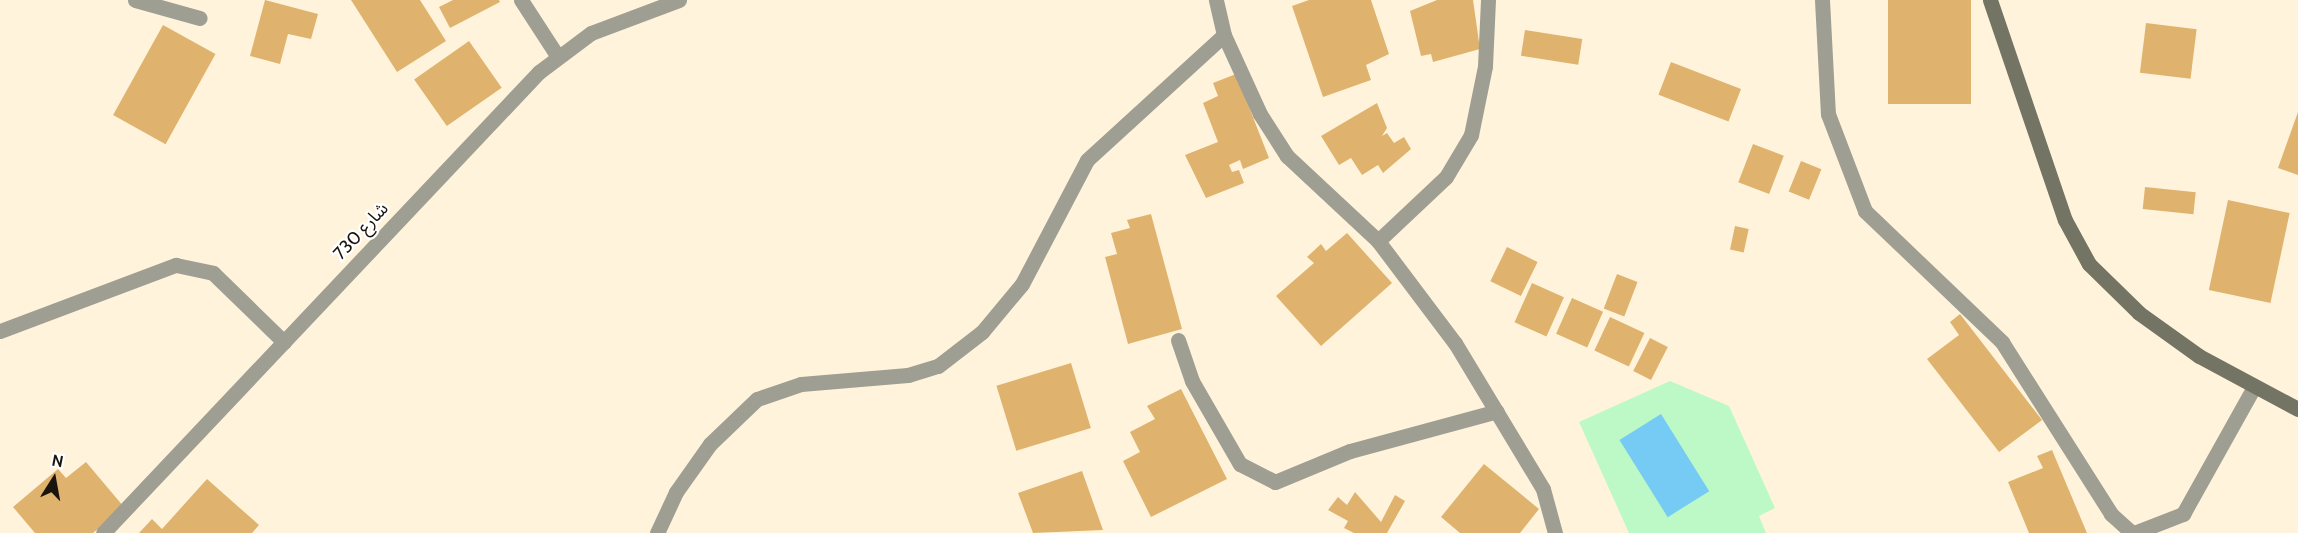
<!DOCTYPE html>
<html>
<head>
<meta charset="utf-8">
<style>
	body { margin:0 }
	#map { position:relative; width:2298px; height:533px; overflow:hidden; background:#fff4db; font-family:Cabin,"Noto Sans Arabic",sans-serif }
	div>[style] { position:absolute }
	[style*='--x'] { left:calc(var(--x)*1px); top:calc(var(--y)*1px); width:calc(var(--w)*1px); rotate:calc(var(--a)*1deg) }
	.green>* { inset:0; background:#bdf8c7 }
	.water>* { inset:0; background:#75cbf4; transform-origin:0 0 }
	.building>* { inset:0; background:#dfb36e; transform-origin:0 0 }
	.lane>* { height:15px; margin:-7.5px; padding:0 7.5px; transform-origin:7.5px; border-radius:7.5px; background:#9e9e93 }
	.street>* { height:15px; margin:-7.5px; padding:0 7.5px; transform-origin:7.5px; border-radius:7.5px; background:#9e9e93 }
	.secondary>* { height:15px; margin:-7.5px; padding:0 7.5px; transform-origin:7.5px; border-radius:7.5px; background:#747465 }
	span { translate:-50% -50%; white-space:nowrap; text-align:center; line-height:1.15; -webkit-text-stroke:4.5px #fff; paint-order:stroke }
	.street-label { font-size:18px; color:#19150d }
	.north { position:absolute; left:24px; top:449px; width:60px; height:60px; -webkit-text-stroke:4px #fff; paint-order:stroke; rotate:11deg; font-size:16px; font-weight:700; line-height:24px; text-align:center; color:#19150d }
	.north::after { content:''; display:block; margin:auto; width:21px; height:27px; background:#19150d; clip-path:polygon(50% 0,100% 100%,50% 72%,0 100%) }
</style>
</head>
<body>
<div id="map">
	<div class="green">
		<i style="clip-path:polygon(1670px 381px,1729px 406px,1775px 508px,1759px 516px,1766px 533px,1629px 533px,1579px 422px)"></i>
	</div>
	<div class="water">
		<i style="left:1661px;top:414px;width:91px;height:49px;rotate:58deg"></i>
	</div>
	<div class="building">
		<i style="clip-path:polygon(265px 0,318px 14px,311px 39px,288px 34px,280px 64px,250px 56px)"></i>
		<i style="clip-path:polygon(351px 0,420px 0,446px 41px,397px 72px)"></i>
		<i style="clip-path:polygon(453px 0,499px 0,500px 2px,450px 28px,439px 7px)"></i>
		<i style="clip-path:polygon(1309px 0,1371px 0,1389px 54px,1366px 65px,1371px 80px,1323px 97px,1292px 6px)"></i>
		<i style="clip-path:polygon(1437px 0,1473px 0,1480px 49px,1433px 62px,1431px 54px,1421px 56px,1410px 11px)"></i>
		<i style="left:1888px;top:0;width:83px;height:104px"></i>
		<i style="left:2146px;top:23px;width:51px;height:50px;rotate:7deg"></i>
		<i style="left:163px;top:25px;width:60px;height:103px;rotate:29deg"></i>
		<i style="left:1525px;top:30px;width:58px;height:26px;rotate:9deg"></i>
		<i style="left:469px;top:41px;width:57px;height:67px;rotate:55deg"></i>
		<i style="left:1671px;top:62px;width:75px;height:35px;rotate:21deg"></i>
		<i style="clip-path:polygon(1236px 74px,1269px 158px,1243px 169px,1240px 160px,1229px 165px,1232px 172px,1239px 170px,1244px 183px,1206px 198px,1185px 155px,1218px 142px,1203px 103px,1218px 96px,1213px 83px)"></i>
		<i style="clip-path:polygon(1377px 103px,1387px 128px,1382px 136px,1387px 133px,1394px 143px,1404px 137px,1411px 149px,1383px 173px,1378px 165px,1362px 175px,1351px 158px,1339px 165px,1321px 136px)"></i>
		<i style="clip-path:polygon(2298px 112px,2298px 175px,2278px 168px)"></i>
		<i style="left:1753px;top:144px;width:33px;height:41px;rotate:21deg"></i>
		<i style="left:1801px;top:161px;width:22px;height:33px;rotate:22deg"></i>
		<i style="left:2145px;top:187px;width:51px;height:22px;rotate:6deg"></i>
		<i style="left:2228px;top:200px;width:63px;height:92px;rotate:12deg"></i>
		<i style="clip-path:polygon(1151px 214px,1182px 329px,1128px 344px,1105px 257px,1117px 254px,1111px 233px,1130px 228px,1127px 220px)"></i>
		<i style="left:1735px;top:226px;width:14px;height:24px;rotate:12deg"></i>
		<i style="clip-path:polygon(1347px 233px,1392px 283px,1321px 346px,1276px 296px,1314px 263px,1307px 257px,1321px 244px,1326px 251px)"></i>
		<i style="left:1507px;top:247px;width:34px;height:38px;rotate:26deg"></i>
		<i style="left:1617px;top:274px;width:22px;height:37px;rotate:21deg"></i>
		<i style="left:1532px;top:283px;width:35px;height:43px;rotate:24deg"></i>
		<i style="left:1572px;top:298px;width:34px;height:39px;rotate:24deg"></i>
		<i style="clip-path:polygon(1960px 314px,2042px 420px,1999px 452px,1927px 359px,1959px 335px,1950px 322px)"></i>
		<i style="left:1610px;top:317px;width:38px;height:37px;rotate:25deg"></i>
		<i style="left:1650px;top:338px;width:20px;height:37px;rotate:27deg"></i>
		<i style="left:1071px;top:363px;width:68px;height:78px;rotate:73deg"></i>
		<i style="clip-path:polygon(1181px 389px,1227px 479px,1151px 517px,1123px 461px,1140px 452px,1130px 432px,1155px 419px,1147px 406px)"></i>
		<i style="clip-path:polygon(2052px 450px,2087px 533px,2029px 533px,2008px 482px,2043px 468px,2037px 456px)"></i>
		<i style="clip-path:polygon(86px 462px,124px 507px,93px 533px,35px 533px,13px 507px,58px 469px,66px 478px)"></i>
		<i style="clip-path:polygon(1484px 464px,1539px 509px,1520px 533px,1460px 533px,1441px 517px)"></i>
		<i style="clip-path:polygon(1082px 471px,1103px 530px,1033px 533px,1018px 493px)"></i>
		<i style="clip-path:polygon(207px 479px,259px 525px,252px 533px,139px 533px,152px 519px,162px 529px)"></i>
		<i style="clip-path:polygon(1355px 492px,1381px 522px,1395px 495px,1405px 501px,1387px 533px,1354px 533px,1344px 528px,1348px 521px,1328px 510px,1338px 497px,1347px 505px)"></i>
	</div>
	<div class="lane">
		<i style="--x:0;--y:331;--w:188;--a:-20.6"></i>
		<i style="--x:176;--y:265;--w:38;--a:12"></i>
		<i style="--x:213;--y:273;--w:99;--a:44.2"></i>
	</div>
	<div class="street">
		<i style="--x:135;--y:0;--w:67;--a:15.5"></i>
		<i style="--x:521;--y:0;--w:68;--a:57"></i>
		<i style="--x:1822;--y:0;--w:114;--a:87"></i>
		<i style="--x:1828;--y:114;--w:104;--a:69.1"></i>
		<i style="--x:1865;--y:211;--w:190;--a:43.7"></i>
		<i style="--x:2002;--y:342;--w:204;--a:57.6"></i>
		<i style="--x:2111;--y:514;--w:28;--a:42"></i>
		<i style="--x:1224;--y:35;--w:87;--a:65.5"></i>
		<i style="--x:1260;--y:114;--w:50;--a:57.3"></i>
		<i style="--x:1287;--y:156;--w:125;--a:43"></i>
		<i style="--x:1378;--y:241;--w:128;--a:53"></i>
		<i style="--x:1455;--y:343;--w:170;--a:58.9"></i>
		<i style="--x:1543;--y:489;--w:46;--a:74.7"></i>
		<i style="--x:1378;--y:241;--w:93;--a:-43.3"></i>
		<i style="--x:1446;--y:177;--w:49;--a:-59.2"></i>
		<i style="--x:1471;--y:135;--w:70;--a:-78.5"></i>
		<i style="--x:1485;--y:66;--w:66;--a:-87.4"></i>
		<i style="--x:1178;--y:340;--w:43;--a:71.1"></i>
		<i style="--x:1192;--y:381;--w:96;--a:60"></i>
		<i style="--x:1240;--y:464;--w:39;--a:27"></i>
		<i style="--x:1275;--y:482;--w:81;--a:-22.5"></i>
		<i style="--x:1350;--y:451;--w:152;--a:-15.2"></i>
		<i style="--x:103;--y:533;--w:635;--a:-46.6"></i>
		<i style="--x:539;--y:72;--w:65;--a:-36.9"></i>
		<i style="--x:591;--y:33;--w:94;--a:-20.6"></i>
		<i style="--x:657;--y:533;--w:45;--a:-65.1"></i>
		<i style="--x:676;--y:492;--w:59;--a:-54.7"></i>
		<i style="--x:710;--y:444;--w:65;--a:-43.8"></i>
		<i style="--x:757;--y:399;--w:46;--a:-18.8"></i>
		<i style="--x:801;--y:384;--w:107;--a:-4.8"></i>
		<i style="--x:908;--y:375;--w:31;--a:-17"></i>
		<i style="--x:938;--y:366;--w:56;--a:-37.7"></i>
		<i style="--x:982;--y:332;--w:62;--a:-50.2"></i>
		<i style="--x:1022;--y:284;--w:140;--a:-62.3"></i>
		<i style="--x:1087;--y:160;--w:185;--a:-42.4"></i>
		<i style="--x:1224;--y:35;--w:36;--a:-103"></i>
		<i style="--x:2134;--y:533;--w:53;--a:-21.2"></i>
		<i style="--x:2183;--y:514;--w:145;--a:-60.8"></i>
	</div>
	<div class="secondary">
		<i style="--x:1990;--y:0;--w:232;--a:71.2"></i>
		<i style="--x:2065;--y:220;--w:50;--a:61.4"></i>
		<i style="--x:2089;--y:264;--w:70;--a:44.4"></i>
		<i style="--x:2139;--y:313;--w:74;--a:35.6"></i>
		<i style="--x:2199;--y:356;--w:112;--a:28.2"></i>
	</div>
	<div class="street-label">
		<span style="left:361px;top:231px;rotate:-47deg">شارع 730</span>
	</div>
	<div class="north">N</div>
</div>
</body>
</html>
